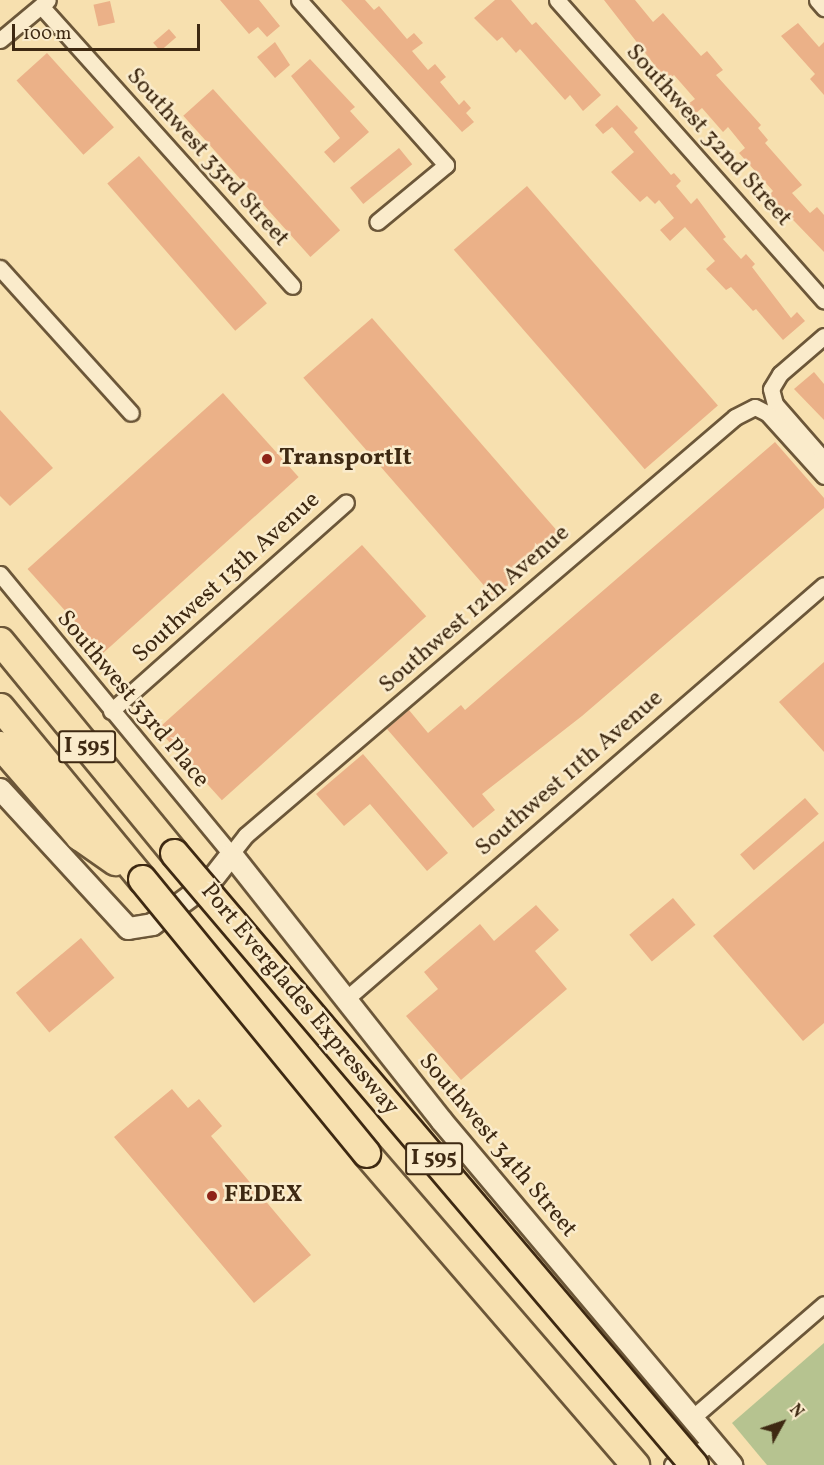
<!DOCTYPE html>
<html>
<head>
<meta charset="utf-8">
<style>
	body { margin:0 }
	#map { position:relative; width:824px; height:1465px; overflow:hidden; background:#f7e0af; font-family:Vollkorn,serif }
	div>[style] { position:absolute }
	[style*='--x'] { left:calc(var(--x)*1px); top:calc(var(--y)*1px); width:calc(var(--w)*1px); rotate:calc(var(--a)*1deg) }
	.green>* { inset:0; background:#b6c390 }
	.building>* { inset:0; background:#ebb188; transform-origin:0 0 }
	.roads { filter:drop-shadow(2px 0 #6c5739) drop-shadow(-2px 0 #6c5739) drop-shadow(0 2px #6c5739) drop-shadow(0 -2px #6c5739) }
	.street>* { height:15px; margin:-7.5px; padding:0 7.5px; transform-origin:7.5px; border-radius:7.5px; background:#faebcb }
	.secondary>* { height:21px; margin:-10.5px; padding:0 10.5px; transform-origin:10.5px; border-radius:10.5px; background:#faebcb }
	.highway>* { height:27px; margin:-13.5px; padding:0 13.5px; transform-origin:13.5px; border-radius:13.5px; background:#f7e0af }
	.bridges { filter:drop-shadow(2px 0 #3e2912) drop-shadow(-2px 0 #3e2912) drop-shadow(0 2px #3e2912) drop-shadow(0 -2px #3e2912) }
	.highway-bridge>* { height:27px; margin:-13.5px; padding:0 13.5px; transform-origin:13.5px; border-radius:13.5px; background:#f7e0af }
	.dots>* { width:16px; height:16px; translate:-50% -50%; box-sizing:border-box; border:3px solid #faebcb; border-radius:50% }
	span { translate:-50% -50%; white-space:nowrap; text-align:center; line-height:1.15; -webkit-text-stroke:5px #faebcb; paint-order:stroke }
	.shield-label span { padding:2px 4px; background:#faebcb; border:2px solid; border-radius:4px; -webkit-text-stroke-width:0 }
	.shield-label { font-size:22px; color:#3e2912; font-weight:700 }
	.street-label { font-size:24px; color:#3e2912 }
	.poi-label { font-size:24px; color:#3e2912; font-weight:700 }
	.left { translate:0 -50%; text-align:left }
	.north { position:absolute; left:752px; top:1393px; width:60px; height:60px; -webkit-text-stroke:4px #faebcb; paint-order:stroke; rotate:50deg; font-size:16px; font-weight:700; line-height:24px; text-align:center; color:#3e2912 }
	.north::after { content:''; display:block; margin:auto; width:21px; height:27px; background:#3e2912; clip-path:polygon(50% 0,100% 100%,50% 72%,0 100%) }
	.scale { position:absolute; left:12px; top:24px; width:188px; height:27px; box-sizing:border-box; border:3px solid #3e2912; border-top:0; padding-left:8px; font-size:18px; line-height:21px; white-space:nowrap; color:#3e2912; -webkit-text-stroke:4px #faebcb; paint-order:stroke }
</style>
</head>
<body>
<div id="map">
	<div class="green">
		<i style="clip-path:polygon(824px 1343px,824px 1465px,767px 1465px,732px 1423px)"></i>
	</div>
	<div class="building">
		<i style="clip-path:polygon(220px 0,259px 0,280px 26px,267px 37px,258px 27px,249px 34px)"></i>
		<i style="clip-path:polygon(341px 0,365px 0,374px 10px,379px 6px,407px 39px,414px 33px,423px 43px,412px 51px,428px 70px,435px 64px,446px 77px,440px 82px,459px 105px,464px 100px,471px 108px,466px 113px,474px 122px,462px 132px)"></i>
		<i style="clip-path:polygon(495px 0,511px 0,532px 25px,536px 22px,601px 95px,583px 111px,570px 95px,565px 100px,520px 49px,516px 53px,502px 37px,497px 41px,474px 18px)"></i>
		<i style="clip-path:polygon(604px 0,635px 0,653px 22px,663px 13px,701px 56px,707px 51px,723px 70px,716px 75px,761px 125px,758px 128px,768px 140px,765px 143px,802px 185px,792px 193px,810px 213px,817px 207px,824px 215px,824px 252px,769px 195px,773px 191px,739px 153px,745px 148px,728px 127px,723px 132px,702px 108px,696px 113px,688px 104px,695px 99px,674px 75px,667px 81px)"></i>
		<i style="left:110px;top:1px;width:22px;height:17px;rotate:77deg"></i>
		<i style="clip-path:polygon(798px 23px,819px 47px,824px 42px,824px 95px,810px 79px,815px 74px,781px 36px)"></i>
		<i style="left:169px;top:29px;width:11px;height:21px;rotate:49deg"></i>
		<i style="clip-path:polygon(275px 42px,290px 65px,275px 78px,257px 57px)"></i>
		<i style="left:47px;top:53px;width:100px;height:41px;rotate:48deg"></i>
		<i style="clip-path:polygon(310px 59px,355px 107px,350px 111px,369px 132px,334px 163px,324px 152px,340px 138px,291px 76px)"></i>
		<i style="left:213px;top:89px;width:190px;height:40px;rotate:48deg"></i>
		<i style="clip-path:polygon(617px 105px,638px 128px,634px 132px,671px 175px,674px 173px,681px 181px,676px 186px,691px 204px,697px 198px,726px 237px,723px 239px,741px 259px,746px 254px,755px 264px,752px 267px,791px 318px,797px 312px,805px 321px,783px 340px,756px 309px,753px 311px,731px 287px,726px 290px,706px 269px,715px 261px,685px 227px,670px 241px,660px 230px,674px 218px,659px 200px,655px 204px,647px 196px,640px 202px,611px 172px,634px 152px,612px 127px,603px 134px,595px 125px)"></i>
		<i style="left:399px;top:148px;width:21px;height:63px;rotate:51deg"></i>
		<i style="left:139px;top:156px;width:195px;height:42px;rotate:49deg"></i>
		<i style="left:527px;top:186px;width:291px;height:97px;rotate:49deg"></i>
		<i style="left:372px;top:318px;width:291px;height:91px;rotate:49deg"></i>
		<i style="clip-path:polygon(814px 372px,824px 384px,824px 420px,794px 389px)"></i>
		<i style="left:223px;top:393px;width:113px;height:263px;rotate:48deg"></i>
		<i style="clip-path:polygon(0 410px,53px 468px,10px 506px,0 496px)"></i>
		<i style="clip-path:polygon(775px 442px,824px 498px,824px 508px,582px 716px,482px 794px,495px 810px,473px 828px,387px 729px,409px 710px,428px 733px,461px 705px,465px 710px)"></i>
		<i style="left:362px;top:545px;width:96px;height:275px;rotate:48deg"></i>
		<i style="clip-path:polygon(824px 662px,824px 752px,779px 702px)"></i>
		<i style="clip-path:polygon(363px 754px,448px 853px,427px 871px,370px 804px,344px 826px,316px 794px)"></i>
		<i style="left:805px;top:798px;width:21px;height:86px;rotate:49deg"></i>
		<i style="clip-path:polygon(824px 841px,824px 1023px,803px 1041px,713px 936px)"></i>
		<i style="left:673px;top:898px;width:35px;height:57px;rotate:50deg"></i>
		<i style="clip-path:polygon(536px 905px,559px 930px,535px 951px,567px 989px,461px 1080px,406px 1016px,438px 989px,424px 972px,480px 924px,494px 941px)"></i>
		<i style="left:81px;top:938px;width:52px;height:85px;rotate:50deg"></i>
		<i style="clip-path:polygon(172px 1089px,188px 1108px,199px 1099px,222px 1126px,211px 1136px,311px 1255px,254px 1303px,114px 1137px)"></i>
	</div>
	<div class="roads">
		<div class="street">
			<i style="--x:299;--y:0;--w:221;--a:48.3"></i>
			<i style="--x:446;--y:165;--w:89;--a:140.4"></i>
			<i style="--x:557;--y:0;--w:402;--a:48.4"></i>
			<i style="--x:817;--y:0;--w:11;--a:49"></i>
			<i style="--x:41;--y:6;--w:376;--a:48.1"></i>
			<i style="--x:0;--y:40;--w:62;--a:-39.8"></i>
			<i style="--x:0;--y:268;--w:195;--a:47.9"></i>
			<i style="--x:824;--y:336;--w:58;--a:139.2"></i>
			<i style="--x:780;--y:374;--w:17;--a:121"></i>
			<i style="--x:771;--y:389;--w:16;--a:75"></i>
			<i style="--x:775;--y:404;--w:74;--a:48.8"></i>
			<i style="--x:0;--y:574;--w:363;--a:50.5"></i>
			<i style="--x:231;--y:854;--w:24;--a:-52"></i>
			<i style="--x:246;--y:835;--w:643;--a:-40.52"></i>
			<i style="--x:735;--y:417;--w:22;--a:-27"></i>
			<i style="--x:755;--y:407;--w:13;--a:27"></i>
			<i style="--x:767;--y:413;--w:85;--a:47.9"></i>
			<i style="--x:111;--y:711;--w:314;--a:-41.6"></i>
			<i style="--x:346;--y:999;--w:632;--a:-40.9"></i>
			<i style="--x:692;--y:1418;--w:174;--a:-40.8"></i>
			<i style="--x:672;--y:1465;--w:47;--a:-27.6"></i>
		</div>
		<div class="secondary">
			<i style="--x:0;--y:789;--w:189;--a:47.4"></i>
			<i style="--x:128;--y:928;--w:24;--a:-9"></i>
			<i style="--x:152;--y:924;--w:72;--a:-36.6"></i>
			<i style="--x:210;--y:881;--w:34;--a:-52"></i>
			<i style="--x:231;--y:854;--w:339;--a:51.7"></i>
			<i style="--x:441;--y:1120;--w:451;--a:49.9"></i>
		</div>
		<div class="highway">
			<i style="--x:0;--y:641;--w:274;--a:50.6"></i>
			<i style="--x:0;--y:707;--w:223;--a:50.5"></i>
			<i style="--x:0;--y:745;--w:121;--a:49"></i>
			<i style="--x:79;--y:836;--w:44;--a:34.8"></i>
			<i style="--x:366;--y:1153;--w:412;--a:49.2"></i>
		</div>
	</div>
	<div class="bridges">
		<div class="highway-bridge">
			<i style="--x:174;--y:853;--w:803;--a:49.65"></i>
			<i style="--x:142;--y:879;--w:354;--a:50.7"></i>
		</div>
	</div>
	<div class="dots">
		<i style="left:267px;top:459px;background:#8f2418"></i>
		<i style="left:212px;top:1196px;background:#8f2418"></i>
	</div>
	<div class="shield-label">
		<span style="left:87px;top:747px">I 595</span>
		<span style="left:434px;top:1159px">I 595</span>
	</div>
	<div class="street-label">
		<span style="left:708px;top:136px;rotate:48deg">Southwest 32nd Street</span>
		<span style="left:207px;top:158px;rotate:48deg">Southwest 33rd Street</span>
		<span style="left:227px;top:578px;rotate:-42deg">Southwest 13th Avenue</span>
		<span style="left:475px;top:610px;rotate:-41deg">Southwest 12th Avenue</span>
		<span style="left:132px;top:700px;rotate:50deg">Southwest 33rd Place</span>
		<span style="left:570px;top:774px;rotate:-41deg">Southwest 11th Avenue</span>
		<span style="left:299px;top:1000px;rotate:50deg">Port Everglades Expressway</span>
		<span style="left:497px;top:1146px;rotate:50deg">Southwest 34th Street</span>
	</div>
	<div class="poi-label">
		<span class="left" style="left:279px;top:459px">TransportIt</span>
		<span class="left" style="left:224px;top:1196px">FEDEX</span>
	</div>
	<div class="north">N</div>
	<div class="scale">100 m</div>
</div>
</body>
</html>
